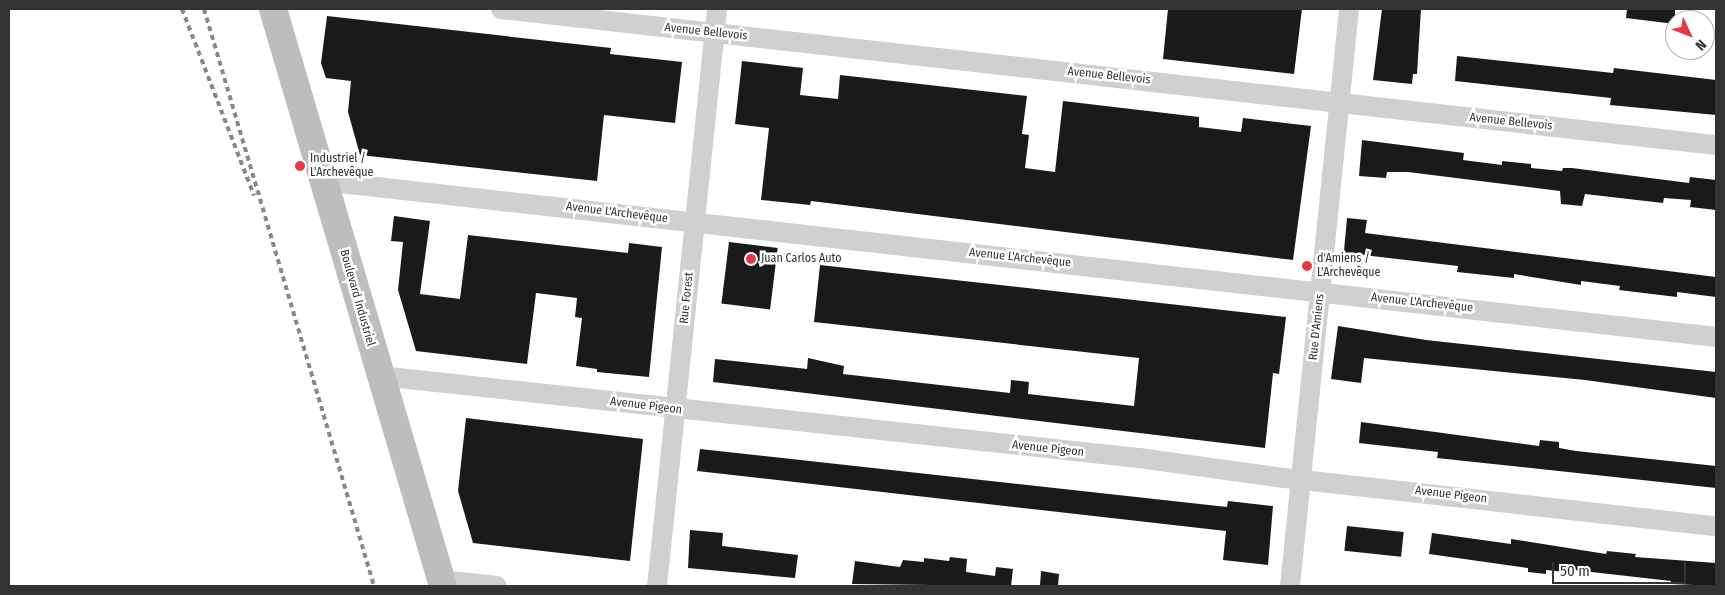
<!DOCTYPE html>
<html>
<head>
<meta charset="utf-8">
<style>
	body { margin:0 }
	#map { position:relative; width:1725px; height:595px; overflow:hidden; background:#fff; font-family:"Fira Sans Condensed",sans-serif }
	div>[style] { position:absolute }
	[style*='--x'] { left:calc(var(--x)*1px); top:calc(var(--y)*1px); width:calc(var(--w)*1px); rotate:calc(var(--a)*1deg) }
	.building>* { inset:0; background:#1a1a1a; transform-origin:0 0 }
	.street>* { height:20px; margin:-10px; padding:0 10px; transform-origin:10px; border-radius:10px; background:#d0d0d0 }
	.secondary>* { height:28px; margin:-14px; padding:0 14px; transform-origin:14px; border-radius:14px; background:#bdbdbd }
	.rail>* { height:4px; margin-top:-2px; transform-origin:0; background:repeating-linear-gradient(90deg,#888 0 5px,transparent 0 9px) }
	.dots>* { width:14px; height:14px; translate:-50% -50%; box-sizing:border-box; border:2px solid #fff; border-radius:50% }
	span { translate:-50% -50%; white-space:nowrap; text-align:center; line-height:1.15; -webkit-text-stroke:5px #fff; paint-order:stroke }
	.street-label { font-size:12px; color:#333 }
	.poi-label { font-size:12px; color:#333 }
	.left { translate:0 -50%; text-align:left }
	.frame { position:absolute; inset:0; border:10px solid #333; pointer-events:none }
	.north { position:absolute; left:1665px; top:10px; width:50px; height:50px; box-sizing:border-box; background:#fff; border:1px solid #adadad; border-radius:50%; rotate:133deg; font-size:14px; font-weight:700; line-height:20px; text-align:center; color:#333 }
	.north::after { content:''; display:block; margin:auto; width:18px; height:22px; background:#e63946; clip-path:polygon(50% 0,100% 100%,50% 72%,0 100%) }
	.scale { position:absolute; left:1552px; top:562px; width:134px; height:22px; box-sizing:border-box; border:2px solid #333; border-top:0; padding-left:6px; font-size:15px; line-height:18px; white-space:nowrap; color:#333; -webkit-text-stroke:4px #fff; paint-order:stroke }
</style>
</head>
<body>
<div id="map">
	<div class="building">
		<i style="clip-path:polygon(1168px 9px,1302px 9px,1294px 74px,1163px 59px)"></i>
		<i style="clip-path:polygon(1382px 9px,1421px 9px,1417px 74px,1413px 74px,1412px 84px,1373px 80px)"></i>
		<i style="clip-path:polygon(1627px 9px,1675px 9px,1675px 24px,1626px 18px)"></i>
		<i style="clip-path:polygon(327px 16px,611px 48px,610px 54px,682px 62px,675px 123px,604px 115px,597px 181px,360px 155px,348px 112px,351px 81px,326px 78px,321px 63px)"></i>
		<i style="clip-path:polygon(1457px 56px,1613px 73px,1614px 68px,1716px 80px,1716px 115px,1610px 105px,1611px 98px,1455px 81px)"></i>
		<i style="clip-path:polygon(742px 61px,803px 68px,800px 95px,838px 99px,840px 75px,1027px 96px,1022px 134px,1029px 135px,1025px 168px,1055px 172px,1063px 101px,1199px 117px,1199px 127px,1241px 132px,1243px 118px,1311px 126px,1293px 260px,811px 201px,810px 205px,761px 200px,769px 128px,735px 124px)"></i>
		<i style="clip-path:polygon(1362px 140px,1464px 153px,1463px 160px,1502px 165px,1502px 161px,1531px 164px,1531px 168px,1562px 171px,1563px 168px,1572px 168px,1689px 183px,1690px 177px,1716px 180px,1716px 210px,1690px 207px,1691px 200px,1664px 198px,1663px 203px,1585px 194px,1582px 206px,1561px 204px,1560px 191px,1408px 172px,1387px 172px,1386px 178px,1359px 176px)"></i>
		<i style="clip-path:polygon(394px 216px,430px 221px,420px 294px,460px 299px,468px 235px,628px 253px,629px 243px,662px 247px,649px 377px,597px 372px,597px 369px,576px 366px,582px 318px,575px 317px,577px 298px,536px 293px,527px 364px,416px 351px,398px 290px,403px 242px,391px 241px)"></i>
		<i style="clip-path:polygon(1347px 218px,1367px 220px,1365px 233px,1716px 277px,1716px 297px,1677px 292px,1677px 297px,1619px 290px,1620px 286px,1581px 281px,1581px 285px,1514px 274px,1514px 278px,1457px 272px,1458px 266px,1363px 255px,1362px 265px,1343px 262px)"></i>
		<i style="left:729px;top:242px;width:49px;height:62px;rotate:7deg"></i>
		<i style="clip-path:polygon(820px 265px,1286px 317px,1279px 374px,1273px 373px,1265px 448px,713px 382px,715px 359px,807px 369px,808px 358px,844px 366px,843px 374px,1010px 393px,1011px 380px,1029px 382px,1028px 394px,1134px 406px,1139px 358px,814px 322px)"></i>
		<i style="clip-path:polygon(1338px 326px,1426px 340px,1716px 372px,1716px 398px,1585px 380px,1364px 358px,1361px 383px,1331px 379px)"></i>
		<i style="clip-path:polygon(466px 418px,643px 439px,630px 561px,473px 543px,458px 491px)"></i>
		<i style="clip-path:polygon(1361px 422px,1539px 446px,1540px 440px,1559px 442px,1559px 448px,1576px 451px,1716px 466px,1716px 488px,1437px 458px,1438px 452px,1359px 443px)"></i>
		<i style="clip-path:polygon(700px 449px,1227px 507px,1228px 501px,1273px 506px,1268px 565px,1223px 560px,1226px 531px,697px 471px)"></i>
		<i style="left:1347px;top:526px;width:57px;height:25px;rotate:6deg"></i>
		<i style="clip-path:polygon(690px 530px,723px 533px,722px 546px,798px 555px,795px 578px,688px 568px)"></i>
		<i style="clip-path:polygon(1432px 533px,1511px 544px,1511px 539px,1606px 554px,1607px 551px,1636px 554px,1635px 557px,1716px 563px,1716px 586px,1671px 584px,1671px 581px,1565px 569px,1565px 572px,1546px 570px,1546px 574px,1528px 572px,1528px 568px,1429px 554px)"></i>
		<i style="clip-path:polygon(950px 557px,967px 559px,966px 572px,995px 576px,996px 567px,1013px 569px,1011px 586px,852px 584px,855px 561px,900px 567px,903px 560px,924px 562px,924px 558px,949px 561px)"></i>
		<i style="clip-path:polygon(1041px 571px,1059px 574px,1058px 586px,1040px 586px)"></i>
	</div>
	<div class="street">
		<i style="--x:501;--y:9;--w:1223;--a:6.39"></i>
		<i style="--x:323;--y:181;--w:1402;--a:6.39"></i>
		<i style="--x:380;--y:376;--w:763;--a:6.17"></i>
		<i style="--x:1139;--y:458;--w:138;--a:7.9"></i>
		<i style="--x:1276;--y:477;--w:443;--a:6.4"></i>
		<i style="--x:441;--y:580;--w:56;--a:6.1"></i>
		<i style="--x:657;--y:586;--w:580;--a:-84.06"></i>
		<i style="--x:1290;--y:586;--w:580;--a:-84.16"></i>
	</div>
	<div class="secondary">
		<i style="--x:273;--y:9;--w:602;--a:73.58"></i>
	</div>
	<div class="rail">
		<i style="--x:182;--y:9;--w:200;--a:68.9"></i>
		<i style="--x:204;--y:9;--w:602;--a:73.58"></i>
	</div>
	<div class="dots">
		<i style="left:300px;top:166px;background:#e63946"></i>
		<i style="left:751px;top:259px;background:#e63946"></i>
		<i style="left:1307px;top:266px;background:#e63946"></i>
	</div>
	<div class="street-label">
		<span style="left:706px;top:32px;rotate:6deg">Avenue Bellevois</span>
		<span style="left:1109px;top:76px;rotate:6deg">Avenue Bellevois</span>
		<span style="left:1511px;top:122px;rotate:6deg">Avenue Bellevois</span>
		<span style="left:617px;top:213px;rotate:7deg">Avenue L'Archevêque</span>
		<span style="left:1020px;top:258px;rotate:6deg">Avenue L'Archevêque</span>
		<span style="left:357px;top:298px;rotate:74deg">Boulevard Industriel</span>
		<span style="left:687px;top:298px;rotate:-84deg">Rue Forest</span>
		<span style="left:1422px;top:303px;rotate:6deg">Avenue L'Archevêque</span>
		<span style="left:1317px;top:327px;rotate:-84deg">Rue D'Amiens</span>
		<span style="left:646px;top:406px;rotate:7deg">Avenue Pigeon</span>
		<span style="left:1048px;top:449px;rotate:6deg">Avenue Pigeon</span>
		<span style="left:1451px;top:495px;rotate:7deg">Avenue Pigeon</span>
	</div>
	<div class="poi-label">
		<span class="left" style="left:310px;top:166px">Industriel /<br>L'Archevêque</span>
		<span class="left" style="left:761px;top:259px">Juan Carlos Auto</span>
		<span class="left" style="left:1317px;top:266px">d'Amiens /<br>L'Archevêque</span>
	</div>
	<div class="frame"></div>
	<div class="north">N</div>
	<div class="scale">50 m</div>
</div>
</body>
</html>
